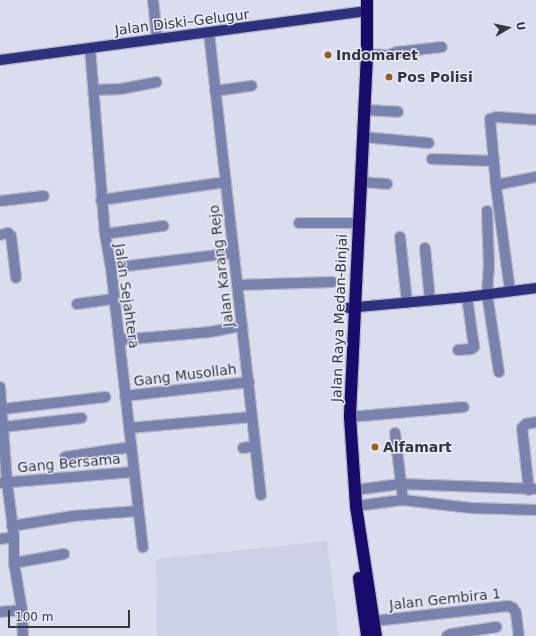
<!DOCTYPE html>
<html>
<head>
<meta charset="utf-8">
<style>
	body { margin:0 }
	#map { position:relative; width:536px; height:636px; overflow:hidden; background:#dadded; font-family:"DejaVu Sans",sans-serif }
	div>[style] { position:absolute }
	[style*='--x'] { left:calc(var(--x)*1px); top:calc(var(--y)*1px); width:calc(var(--w)*1px); rotate:calc(var(--a)*1deg) }
	.built>* { inset:0; background:#ccd1e7 }
	.roads { filter:drop-shadow(1px 0 #b6b8c6) drop-shadow(-1px 0 #b6b8c6) drop-shadow(0 1px #b6b8c6) drop-shadow(0 -1px #b6b8c6) }
	.minor>* { height:10px; margin:-5px; padding:0 5px; transform-origin:5px; border-radius:5px; background:#7981ad }
	.major>* { height:10px; margin:-5px; padding:0 5px; transform-origin:5px; border-radius:5px; background:#2e317e }
	.highway>* { height:12px; margin:-6px; padding:0 6px; transform-origin:6px; border-radius:6px; background:#1a0b6b }
	.dots>* { width:11px; height:11px; translate:-50% -50%; box-sizing:border-box; border:2px solid #e7eafa; border-radius:50% }
	span { translate:-50% -50%; white-space:nowrap; text-align:center; line-height:1.15; -webkit-text-stroke:3px #e7eafa; paint-order:stroke }
	.street-label { font-size:14px; color:#36373d }
	.poi-label { font-size:14px; color:#36373d; font-weight:700 }
	.left { translate:0 -50%; text-align:left }
	.north { position:absolute; left:488px; top:8px; width:40px; height:40px; -webkit-text-stroke:3px #e7eafa; paint-order:stroke; rotate:81deg; font-size:11px; font-weight:700; line-height:16px; text-align:center; color:#36373d }
	.north::after { content:''; display:block; margin:auto; width:14px; height:18px; background:#36373d; clip-path:polygon(50% 0,100% 100%,50% 72%,0 100%) }
	.scale { position:absolute; left:8px; top:610px; width:122px; height:18px; box-sizing:border-box; border:2px solid #36373d; border-top:0; padding-left:5px; font-size:12px; line-height:14px; white-space:nowrap; color:#36373d; -webkit-text-stroke:3px #e7eafa; paint-order:stroke }
</style>
</head>
<body>
<div id="map">
	<div class="built">
		<i style="clip-path:polygon(327px 541px,339px 636px,157px 636px,156px 559px)"></i>
	</div>
	<div class="roads">
		<div class="minor">
			<i style="--x:153;--y:0;--w:39;--a:84"></i>
			<i style="--x:209;--y:33;--w:465;--a:83.6"></i>
			<i style="--x:90;--y:48;--w:187;--a:85.4"></i>
			<i style="--x:105;--y:234;--w:35;--a:80"></i>
			<i style="--x:111;--y:268;--w:281;--a:83.5"></i>
			<i style="--x:367;--y:54;--w:22;--a:3"></i>
			<i style="--x:389;--y:55;--w:9;--a:-21"></i>
			<i style="--x:397;--y:52;--w:45;--a:-6.3"></i>
			<i style="--x:94;--y:90;--w:27;--a:-2"></i>
			<i style="--x:121;--y:89;--w:36;--a:-11"></i>
			<i style="--x:215;--y:91;--w:37;--a:-8"></i>
			<i style="--x:364;--y:110;--w:34;--a:3"></i>
			<i style="--x:363;--y:137;--w:66;--a:5.2"></i>
			<i style="--x:432;--y:159;--w:62;--a:1.8"></i>
			<i style="--x:360;--y:182;--w:27;--a:4"></i>
			<i style="--x:496;--y:185;--w:41;--a:-11.3"></i>
			<i style="--x:101;--y:200;--w:126;--a:-8.2"></i>
			<i style="--x:0;--y:201;--w:44;--a:-6.5"></i>
			<i style="--x:487;--y:211;--w:54;--a:87.9"></i>
			<i style="--x:489;--y:265;--w:29;--a:94"></i>
			<i style="--x:487;--y:294;--w:79;--a:81.3"></i>
			<i style="--x:299;--y:223;--w:52;--a:0"></i>
			<i style="--x:105;--y:234;--w:59;--a:-7.9"></i>
			<i style="--x:0;--y:235;--w:8;--a:-14"></i>
			<i style="--x:8;--y:233;--w:4;--a:45"></i>
			<i style="--x:11;--y:236;--w:42;--a:83.2"></i>
			<i style="--x:400;--y:237;--w:66;--a:83.9"></i>
			<i style="--x:425;--y:248;--w:53;--a:84.6"></i>
			<i style="--x:111;--y:268;--w:124;--a:-7"></i>
			<i style="--x:238;--y:285;--w:94;--a:-1.8"></i>
			<i style="--x:510;--y:291;--w:106;--a:-97.6"></i>
			<i style="--x:496;--y:186;--w:67;--a:-95.1"></i>
			<i style="--x:490;--y:119;--w:7;--a:-16"></i>
			<i style="--x:497;--y:117;--w:39;--a:4"></i>
			<i style="--x:77;--y:304;--w:37;--a:-8"></i>
			<i style="--x:120;--y:340;--w:90;--a:-5.1"></i>
			<i style="--x:210;--y:332;--w:33;--a:-11"></i>
			<i style="--x:458;--y:350;--w:13;--a:-4"></i>
			<i style="--x:471;--y:349;--w:4;--a:-34"></i>
			<i style="--x:474;--y:347;--w:50;--a:-98"></i>
			<i style="--x:0;--y:387;--w:95;--a:85.8"></i>
			<i style="--x:7;--y:482;--w:55;--a:82.7"></i>
			<i style="--x:14;--y:537;--w:26;--a:90"></i>
			<i style="--x:14;--y:563;--w:48;--a:80.3"></i>
			<i style="--x:22;--y:610;--w:26;--a:88"></i>
			<i style="--x:125;--y:396;--w:125;--a:-6.4"></i>
			<i style="--x:3;--y:409;--w:103;--a:-6.7"></i>
			<i style="--x:350;--y:417;--w:114;--a:-5"></i>
			<i style="--x:3;--y:427;--w:79;--a:-6.6"></i>
			<i style="--x:129;--y:428;--w:123;--a:-5.1"></i>
			<i style="--x:395;--y:433;--w:67;--a:83.2"></i>
			<i style="--x:243;--y:448;--w:12;--a:-9"></i>
			<i style="--x:65;--y:457;--w:67;--a:-8.6"></i>
			<i style="--x:0;--y:483;--w:133;--a:-4.7"></i>
			<i style="--x:355;--y:490;--w:46;--a:-7.4"></i>
			<i style="--x:401;--y:484;--w:135;--a:2.1"></i>
			<i style="--x:529;--y:490;--w:62;--a:-96.4"></i>
			<i style="--x:522;--y:428;--w:6;--a:-45"></i>
			<i style="--x:526;--y:424;--w:10;--a:-11"></i>
			<i style="--x:356;--y:506;--w:47;--a:-7.3"></i>
			<i style="--x:403;--y:500;--w:68;--a:6.7"></i>
			<i style="--x:471;--y:508;--w:65;--a:1.8"></i>
			<i style="--x:12;--y:526;--w:62;--a:-9.3"></i>
			<i style="--x:73;--y:516;--w:65;--a:-4.4"></i>
			<i style="--x:0;--y:539;--w:14;--a:-8"></i>
			<i style="--x:14;--y:563;--w:51;--a:-10.2"></i>
			<i style="--x:0;--y:612;--w:22;--a:-5"></i>
			<i style="--x:374;--y:621;--w:135;--a:-6.4"></i>
			<i style="--x:508;--y:606;--w:5;--a:22"></i>
			<i style="--x:513;--y:608;--w:6;--a:59"></i>
			<i style="--x:516;--y:613;--w:23;--a:83"></i>
			<i style="--x:447;--y:636;--w:4;--a:-27"></i>
			<i style="--x:451;--y:634;--w:46;--a:-8.8"></i>
		</div>
		<div class="major">
			<i style="--x:0;--y:60;--w:370;--a:-7.6"></i>
			<i style="--x:347;--y:308;--w:121;--a:-5.2"></i>
			<i style="--x:467;--y:297;--w:70;--a:-7.4"></i>
		</div>
		<div class="highway">
			<i style="--x:367;--y:0;--w:54;--a:90"></i>
			<i style="--x:367;--y:54;--w:363;--a:92.7"></i>
			<i style="--x:350;--y:417;--w:89;--a:86.1"></i>
			<i style="--x:356;--y:506;--w:132;--a:81.3"></i>
			<i style="--x:359;--y:578;--w:59;--a:82.1"></i>
		</div>
	</div>
	<div class="dots">
		<i style="left:328px;top:55px;background:#98601b"></i>
		<i style="left:389px;top:77px;background:#98601b"></i>
		<i style="left:375px;top:447px;background:#98601b"></i>
	</div>
	<div class="street-label">
		<span style="left:182px;top:22px;rotate:-7deg">Jalan Diski–Gelugur</span>
		<span style="left:221px;top:266px;rotate:-97deg">Jalan Karang Rejo</span>
		<span style="left:127px;top:296px;rotate:82deg">Jalan Sejahtera</span>
		<span style="left:339px;top:318px;rotate:-88deg">Jalan Raya Medan-Binjai</span>
		<span style="left:185px;top:375px;rotate:-7deg">Gang Musollah</span>
		<span style="left:69px;top:463px;rotate:-5deg">Gang Bersama</span>
		<span style="left:445px;top:599px;rotate:-6deg">Jalan Gembira 1</span>
	</div>
	<div class="poi-label">
		<span class="left" style="left:336px;top:55px">Indomaret</span>
		<span class="left" style="left:397px;top:77px">Pos Polisi</span>
		<span class="left" style="left:383px;top:447px">Alfamart</span>
	</div>
	<div class="north">U</div>
	<div class="scale">100 m</div>
</div>
</body>
</html>
